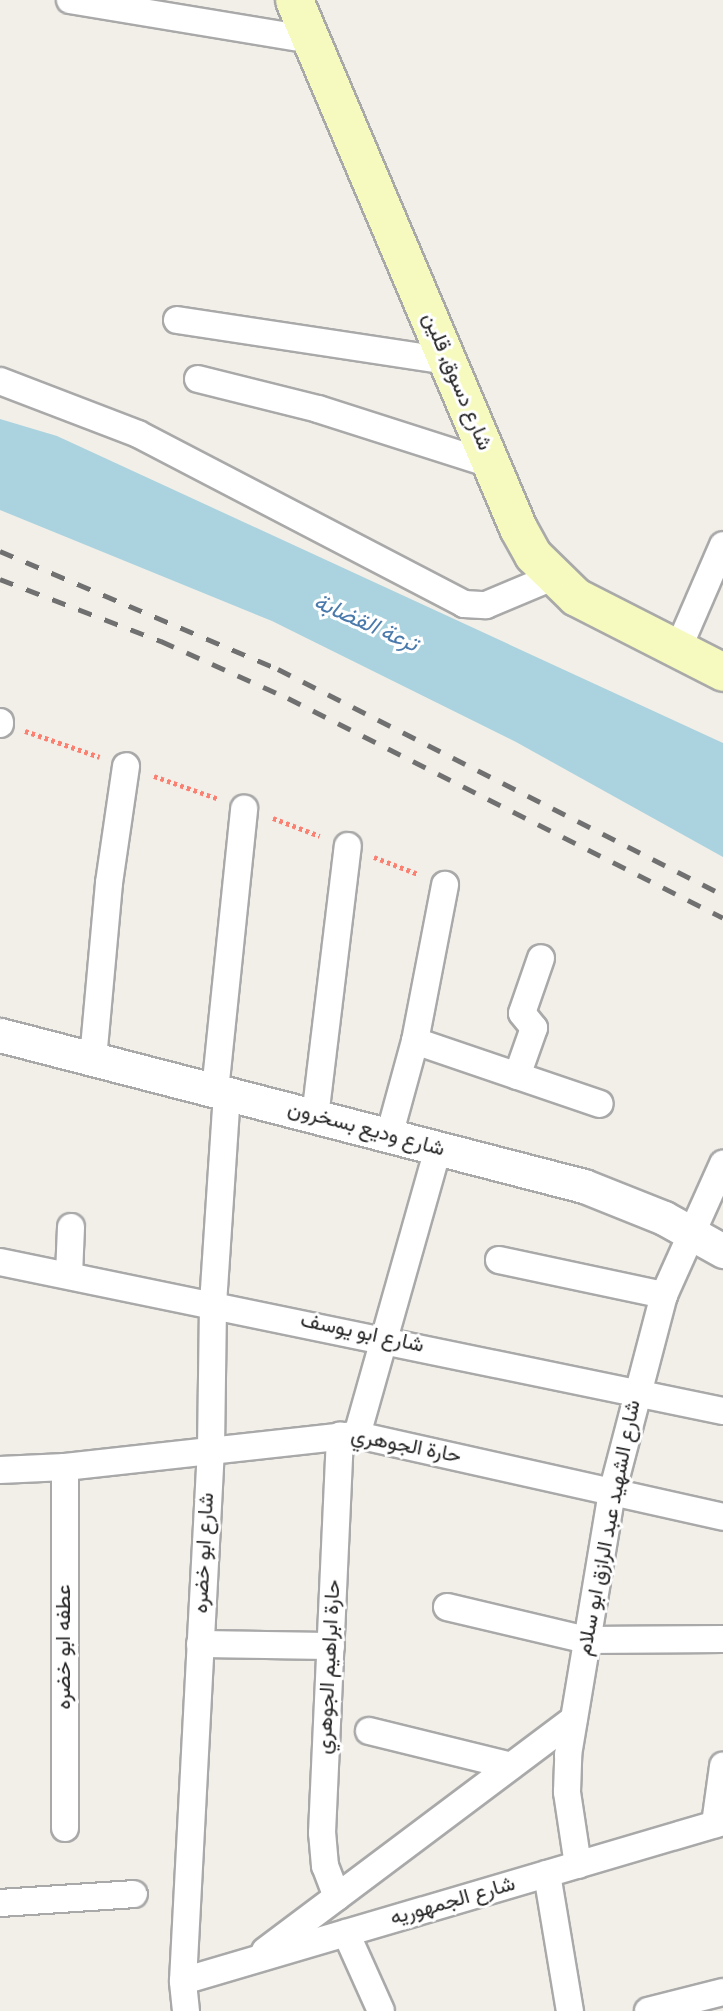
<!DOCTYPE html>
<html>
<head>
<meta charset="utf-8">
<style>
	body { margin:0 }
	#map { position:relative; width:723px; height:2011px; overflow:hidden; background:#f2efe9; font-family:Overpass,Vazirmatn,sans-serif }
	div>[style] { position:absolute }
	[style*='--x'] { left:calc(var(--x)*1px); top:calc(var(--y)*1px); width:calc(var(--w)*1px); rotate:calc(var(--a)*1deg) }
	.water>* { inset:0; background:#aad3df }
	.path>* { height:4.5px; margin-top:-2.25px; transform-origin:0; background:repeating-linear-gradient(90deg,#fa8072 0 3.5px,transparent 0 7px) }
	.roads { filter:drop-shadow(2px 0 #a9a9a9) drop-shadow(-2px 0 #a9a9a9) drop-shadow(0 2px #a9a9a9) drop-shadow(0 -2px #a9a9a9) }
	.minor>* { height:26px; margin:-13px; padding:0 13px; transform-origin:13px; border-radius:13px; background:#fff }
	.tertiary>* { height:33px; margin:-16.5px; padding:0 16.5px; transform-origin:16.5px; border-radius:16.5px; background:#fff }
	.secondary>* { height:37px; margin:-18.5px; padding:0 18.5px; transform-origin:18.5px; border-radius:18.5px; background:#f7fabf }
	.rail>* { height:5px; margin-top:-2.5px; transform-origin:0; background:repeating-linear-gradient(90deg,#707070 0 14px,transparent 0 28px) }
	span { translate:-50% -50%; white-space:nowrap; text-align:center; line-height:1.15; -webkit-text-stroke:6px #fff; paint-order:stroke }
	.street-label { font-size:21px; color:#222 }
	.water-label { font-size:23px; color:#4a7aab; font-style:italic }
</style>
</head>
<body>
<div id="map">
	<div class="water">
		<i style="clip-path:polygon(0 419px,57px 436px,723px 743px,723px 857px,516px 742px,272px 621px,0 510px)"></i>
	</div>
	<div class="path">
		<i style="--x:25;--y:731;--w:79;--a:19.1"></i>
		<i style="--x:154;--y:776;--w:69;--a:19.5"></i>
		<i style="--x:273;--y:818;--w:50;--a:21"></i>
		<i style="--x:374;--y:857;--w:47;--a:21.1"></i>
	</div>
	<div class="roads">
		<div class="minor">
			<i style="--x:70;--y:0;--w:245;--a:9.4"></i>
			<i style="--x:177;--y:320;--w:273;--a:8.6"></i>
			<i style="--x:198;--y:379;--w:124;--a:14"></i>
			<i style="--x:318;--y:409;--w:181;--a:17.7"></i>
			<i style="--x:0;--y:381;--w:148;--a:21"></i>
			<i style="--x:138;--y:434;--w:368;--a:27.5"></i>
			<i style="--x:464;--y:604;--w:22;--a:3"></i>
			<i style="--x:486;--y:605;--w:73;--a:-22.7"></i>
			<i style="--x:678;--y:649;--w:113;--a:-66.6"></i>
			<i style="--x:0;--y:724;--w:2;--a:-90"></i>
			<i style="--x:415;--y:1041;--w:195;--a:18.8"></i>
			<i style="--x:93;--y:1059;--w:177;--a:-84.8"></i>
			<i style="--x:109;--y:883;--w:118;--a:-81.7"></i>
			<i style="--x:517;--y:1076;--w:51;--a:-70.5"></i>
			<i style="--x:534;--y:1028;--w:19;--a:-129"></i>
			<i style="--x:522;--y:1013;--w:58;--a:-70.9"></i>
			<i style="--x:215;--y:1091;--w:284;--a:-84.1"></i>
			<i style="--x:315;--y:1117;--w:273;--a:-83.1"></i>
			<i style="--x:389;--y:1136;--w:98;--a:-74.7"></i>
			<i style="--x:415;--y:1041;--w:159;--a:-79.1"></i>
			<i style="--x:499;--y:1260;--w:169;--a:12"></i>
			<i style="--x:0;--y:1262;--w:738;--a:11.64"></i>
			<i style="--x:69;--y:1275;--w:48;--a:-87.6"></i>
			<i style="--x:357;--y:1435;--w:297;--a:-74.2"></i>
			<i style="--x:0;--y:1470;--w:65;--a:-2.6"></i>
			<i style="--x:65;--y:1467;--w:294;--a:-6.3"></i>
			<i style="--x:357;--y:1435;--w:375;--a:12.6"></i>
			<i style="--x:447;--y:1607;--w:144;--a:13.3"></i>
			<i style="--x:587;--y:1640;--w:136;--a:-0.4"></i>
			<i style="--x:200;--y:1644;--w:131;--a:0.9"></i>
			<i style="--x:369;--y:1731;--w:146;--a:13.8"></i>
			<i style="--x:715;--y:1824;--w:59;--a:-82.1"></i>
			<i style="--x:65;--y:1828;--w:361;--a:-90"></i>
			<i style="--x:578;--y:1865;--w:74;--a:-98.6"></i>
			<i style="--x:567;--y:1792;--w:37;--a:-88"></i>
			<i style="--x:568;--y:1755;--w:266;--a:-80.5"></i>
			<i style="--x:612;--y:1493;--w:205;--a:-75.3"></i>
			<i style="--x:664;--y:1295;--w:144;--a:-65.8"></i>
			<i style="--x:547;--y:1874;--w:139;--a:80.5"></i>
			<i style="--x:337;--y:1897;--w:33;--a:-111"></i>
			<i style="--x:325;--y:1866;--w:33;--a:-95"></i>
			<i style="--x:322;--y:1833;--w:398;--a:-87.4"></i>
			<i style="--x:0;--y:1903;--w:134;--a:-3.8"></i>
			<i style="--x:346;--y:1933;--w:85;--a:65.8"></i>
			<i style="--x:265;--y:1951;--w:386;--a:-36.9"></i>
			<i style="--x:183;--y:1981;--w:563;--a:-16.41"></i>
			<i style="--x:186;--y:2011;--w:30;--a:-96"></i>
			<i style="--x:183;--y:1981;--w:533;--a:-86.99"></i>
			<i style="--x:211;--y:1449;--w:145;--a:-89.2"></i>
			<i style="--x:213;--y:1304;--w:210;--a:-86.2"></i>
			<i style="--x:648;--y:2011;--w:77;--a:-14.2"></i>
		</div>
		<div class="tertiary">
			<i style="--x:0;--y:1035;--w:603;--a:14.5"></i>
			<i style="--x:584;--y:1186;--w:86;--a:21.8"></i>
			<i style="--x:664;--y:1218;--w:68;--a:29.2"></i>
		</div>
		<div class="secondary">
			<i style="--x:294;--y:0;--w:574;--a:67.01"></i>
			<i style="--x:518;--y:528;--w:31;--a:61"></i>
			<i style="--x:533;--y:555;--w:60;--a:44.3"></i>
			<i style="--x:576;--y:597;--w:165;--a:27"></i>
		</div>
	</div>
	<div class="rail">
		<i style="--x:0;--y:551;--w:302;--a:23"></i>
		<i style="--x:278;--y:669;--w:499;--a:26.9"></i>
		<i style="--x:0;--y:579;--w:173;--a:21.1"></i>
		<i style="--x:161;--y:641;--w:139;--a:24.2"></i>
		<i style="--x:288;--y:698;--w:487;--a:26.8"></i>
	</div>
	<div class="street-label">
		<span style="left:456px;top:382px;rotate:67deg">شارع دسوق, قلين</span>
		<span style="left:366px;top:1130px;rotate:15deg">شارع وديع بسخرون</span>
		<span style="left:362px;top:1334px;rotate:12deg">شارع ابو يوسف</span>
		<span style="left:406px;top:1447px;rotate:11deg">حارة الجوهري</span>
		<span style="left:610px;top:1528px;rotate:-79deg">شارع الشهيد عبد الرازق ابو سلام</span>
		<span style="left:205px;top:1553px;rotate:-87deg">شارع ابو خضره</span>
		<span style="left:65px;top:1647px;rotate:-90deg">عطفه ابو خضره</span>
		<span style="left:330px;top:1667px;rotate:-87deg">حارة ابراهيم الجوهري</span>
		<span style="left:453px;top:1902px;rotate:-16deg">شارع الجمهوريه</span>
	</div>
	<div class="water-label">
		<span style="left:365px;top:625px;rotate:24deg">ترعة القضابة</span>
	</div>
</div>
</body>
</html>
